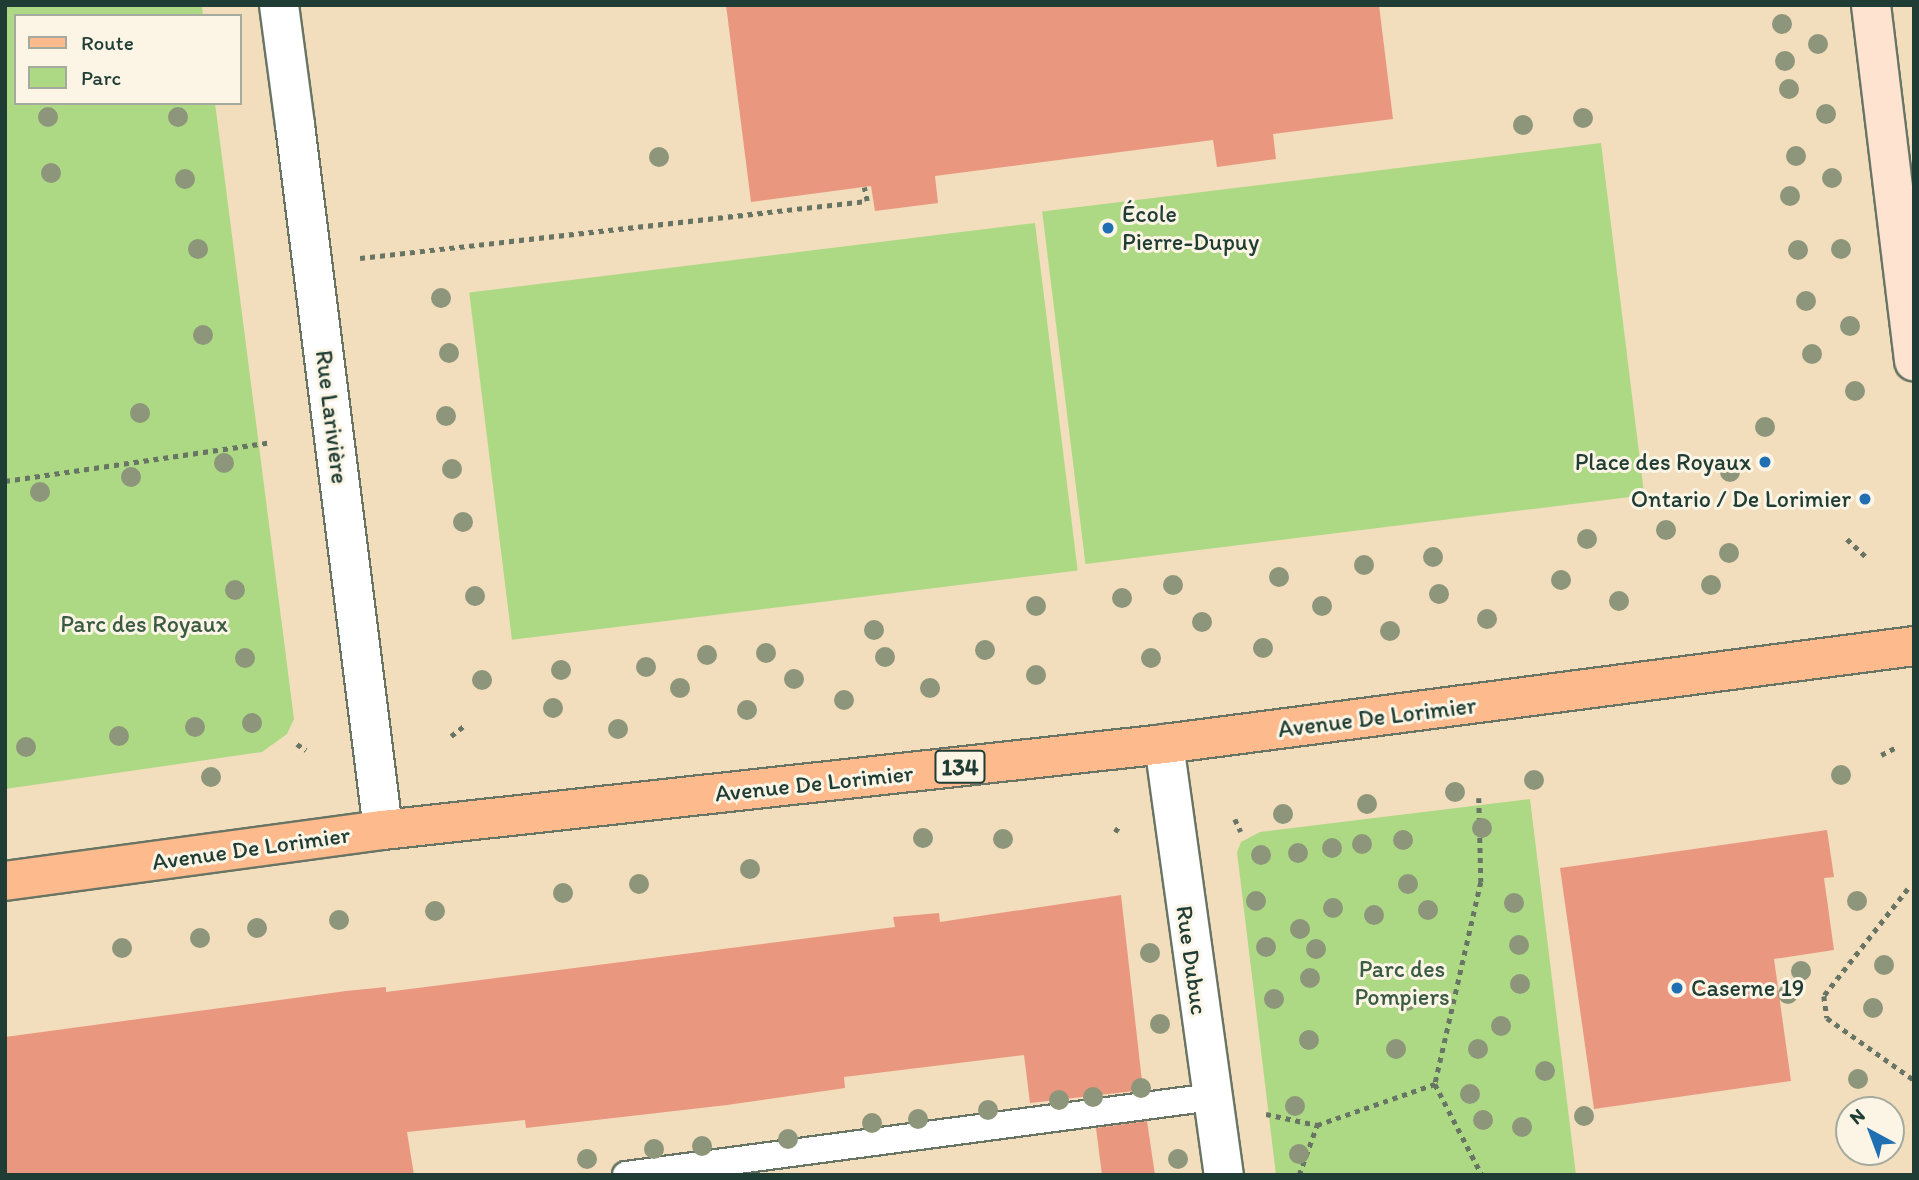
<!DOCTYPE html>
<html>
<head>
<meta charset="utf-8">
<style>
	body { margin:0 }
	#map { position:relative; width:1919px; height:1180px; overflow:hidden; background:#f2ddbd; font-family:Itim,sans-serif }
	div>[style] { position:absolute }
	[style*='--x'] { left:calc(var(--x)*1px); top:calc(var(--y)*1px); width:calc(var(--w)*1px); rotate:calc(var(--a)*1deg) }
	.green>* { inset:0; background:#add985; transform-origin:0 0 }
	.building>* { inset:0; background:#e9987f }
	.path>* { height:4.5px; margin-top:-2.25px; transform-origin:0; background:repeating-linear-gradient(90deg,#697564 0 5px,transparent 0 10px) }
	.roads { filter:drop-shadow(2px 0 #697564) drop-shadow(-2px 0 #697564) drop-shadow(0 2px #697564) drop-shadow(0 -2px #697564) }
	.service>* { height:26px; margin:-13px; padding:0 13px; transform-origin:13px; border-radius:13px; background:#fff }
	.pedestrian>* { height:38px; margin:-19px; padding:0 19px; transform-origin:19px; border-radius:19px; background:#fff }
	.minor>* { height:38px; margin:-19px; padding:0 19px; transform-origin:19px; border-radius:19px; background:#fff }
	.secondary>* { height:38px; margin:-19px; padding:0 19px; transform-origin:19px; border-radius:19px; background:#fee3d1 }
	.primary>* { height:38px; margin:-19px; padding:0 19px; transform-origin:19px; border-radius:19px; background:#fcba8d }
	.trees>* { width:20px; height:20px; margin:-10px; border-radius:50%; background:#8d967a }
	.dots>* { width:19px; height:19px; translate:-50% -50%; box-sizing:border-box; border:4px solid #fcf5e5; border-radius:50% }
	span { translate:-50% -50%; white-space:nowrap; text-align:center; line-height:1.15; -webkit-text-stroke:6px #fcf5e5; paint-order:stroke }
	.shield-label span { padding:2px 5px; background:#fcf5e5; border:2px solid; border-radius:5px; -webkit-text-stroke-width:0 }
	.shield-label { font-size:23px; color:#1f3d34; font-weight:700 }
	.poi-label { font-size:24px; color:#1f3d34 }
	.left { translate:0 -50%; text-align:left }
	.right { translate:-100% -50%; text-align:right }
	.street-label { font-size:24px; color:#1f3d34 }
	.park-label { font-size:24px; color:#3b5c44 }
	.frame { position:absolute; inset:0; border:7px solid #1f3d34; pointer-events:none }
	.legend { position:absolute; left:14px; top:14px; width:228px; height:91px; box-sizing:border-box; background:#fcf5e5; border:2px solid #a4ab9e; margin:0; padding:9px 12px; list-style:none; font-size:21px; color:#1f3d34 }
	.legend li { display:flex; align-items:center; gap:14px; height:35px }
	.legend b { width:35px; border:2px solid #a4ab9e }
	.north { position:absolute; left:1835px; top:1096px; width:70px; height:70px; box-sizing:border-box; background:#fcf5e5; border:2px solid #a4ab9e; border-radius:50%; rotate:319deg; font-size:19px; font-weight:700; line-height:28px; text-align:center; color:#1f3d34 }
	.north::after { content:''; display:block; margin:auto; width:24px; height:32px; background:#1f6fb2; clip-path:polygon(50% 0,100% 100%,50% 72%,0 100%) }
</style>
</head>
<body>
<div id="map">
	<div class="green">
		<i style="clip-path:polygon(5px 5px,202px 5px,203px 16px,16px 16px,16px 103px,215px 103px,294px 719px,287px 734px,262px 752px,5px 789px)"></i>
		<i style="left:1601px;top:143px;width:355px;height:563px;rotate:83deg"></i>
		<i style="left:1035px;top:223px;width:350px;height:570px;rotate:83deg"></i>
		<i style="clip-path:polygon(1530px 799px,1576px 1175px,1276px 1175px,1237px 852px,1241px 842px,1260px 832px)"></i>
	</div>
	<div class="building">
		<i style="clip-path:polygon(726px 5px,1379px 5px,1393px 119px,1273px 134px,1276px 159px,1217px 167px,1213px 140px,935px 176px,938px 203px,875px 211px,871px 186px,751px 202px)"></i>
		<i style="clip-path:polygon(1827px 830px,1834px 877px,1824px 878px,1834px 950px,1774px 959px,1791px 1081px,1594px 1109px,1560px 868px)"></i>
		<i style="clip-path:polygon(1121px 895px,1143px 1090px,1030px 1103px,1024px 1055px,844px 1077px,845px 1088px,727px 1105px,526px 1128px,525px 1120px,407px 1132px,414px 1175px,5px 1175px,5px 1037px,346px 991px,386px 987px,386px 992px,895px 927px,893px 917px,939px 913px,940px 922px)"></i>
		<i style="clip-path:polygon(1147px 1121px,1155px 1175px,1102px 1175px,1096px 1128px)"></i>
	</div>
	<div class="path">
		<i style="--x:360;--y:258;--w:510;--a:-6.41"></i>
		<i style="--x:867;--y:201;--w:14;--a:-102"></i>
		<i style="--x:5;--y:481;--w:265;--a:-8.3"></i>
		<i style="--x:1847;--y:539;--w:26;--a:43"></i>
		<i style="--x:451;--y:736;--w:16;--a:-38"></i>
		<i style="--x:297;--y:744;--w:11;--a:34"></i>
		<i style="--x:1881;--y:755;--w:18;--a:-27"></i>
		<i style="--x:1479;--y:798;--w:84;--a:88.6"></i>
		<i style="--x:1481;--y:882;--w:207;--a:102.8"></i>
		<i style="--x:1435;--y:1084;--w:102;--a:62.7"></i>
		<i style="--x:1235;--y:819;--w:14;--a:65"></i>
		<i style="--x:1115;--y:832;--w:7;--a:-56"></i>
		<i style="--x:1908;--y:889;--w:136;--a:128.1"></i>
		<i style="--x:1824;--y:996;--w:22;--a:82"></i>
		<i style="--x:1827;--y:1018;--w:107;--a:35.5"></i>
		<i style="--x:1266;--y:1114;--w:52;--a:12.2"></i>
		<i style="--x:1317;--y:1125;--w:125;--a:-19.2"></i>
		<i style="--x:1299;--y:1175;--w:53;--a:-70.2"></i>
	</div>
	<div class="roads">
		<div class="service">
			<i style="--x:626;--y:1175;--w:591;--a:-7.58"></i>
		</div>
		<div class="pedestrian">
			<i style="--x:295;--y:125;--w:710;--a:82.88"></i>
		</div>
		<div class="minor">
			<i style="--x:279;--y:5;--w:121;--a:82.4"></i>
			<i style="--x:1164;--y:744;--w:435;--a:82.1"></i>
		</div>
		<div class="secondary">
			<i style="--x:1871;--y:5;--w:359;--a:83.1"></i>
		</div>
		<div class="primary">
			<i style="--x:5;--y:881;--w:381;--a:-7.7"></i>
			<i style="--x:383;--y:830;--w:786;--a:-6.28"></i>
			<i style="--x:1164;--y:744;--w:756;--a:-7.44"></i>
		</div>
	</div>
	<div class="trees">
		<i style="left:1782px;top:24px"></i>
		<i style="left:1818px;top:44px"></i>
		<i style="left:1785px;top:61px"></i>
		<i style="left:1789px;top:89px"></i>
		<i style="left:1826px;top:114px"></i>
		<i style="left:48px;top:117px"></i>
		<i style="left:178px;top:117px"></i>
		<i style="left:1583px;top:118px"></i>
		<i style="left:1523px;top:125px"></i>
		<i style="left:1796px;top:156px"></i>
		<i style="left:659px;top:157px"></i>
		<i style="left:51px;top:173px"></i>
		<i style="left:1832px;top:178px"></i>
		<i style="left:185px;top:179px"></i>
		<i style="left:1790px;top:196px"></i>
		<i style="left:198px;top:249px"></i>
		<i style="left:1841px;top:249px"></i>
		<i style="left:1798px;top:250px"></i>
		<i style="left:441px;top:298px"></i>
		<i style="left:1806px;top:301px"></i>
		<i style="left:1850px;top:326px"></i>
		<i style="left:203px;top:335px"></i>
		<i style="left:449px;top:353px"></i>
		<i style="left:1812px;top:354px"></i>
		<i style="left:1855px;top:391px"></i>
		<i style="left:140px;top:413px"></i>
		<i style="left:446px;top:416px"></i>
		<i style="left:1765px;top:427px"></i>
		<i style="left:224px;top:463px"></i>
		<i style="left:452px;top:469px"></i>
		<i style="left:1730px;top:472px"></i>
		<i style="left:131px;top:477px"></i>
		<i style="left:40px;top:492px"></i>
		<i style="left:463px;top:522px"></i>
		<i style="left:1666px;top:530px"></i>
		<i style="left:1587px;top:539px"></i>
		<i style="left:1729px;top:553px"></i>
		<i style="left:1433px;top:557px"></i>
		<i style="left:1364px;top:565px"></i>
		<i style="left:1279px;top:577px"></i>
		<i style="left:1561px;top:580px"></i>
		<i style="left:1173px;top:585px"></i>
		<i style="left:1711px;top:585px"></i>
		<i style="left:235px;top:590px"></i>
		<i style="left:1439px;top:594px"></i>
		<i style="left:475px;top:596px"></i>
		<i style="left:1122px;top:598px"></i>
		<i style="left:1619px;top:601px"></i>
		<i style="left:1036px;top:606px"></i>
		<i style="left:1322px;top:606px"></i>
		<i style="left:1487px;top:619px"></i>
		<i style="left:1202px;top:622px"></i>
		<i style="left:874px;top:630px"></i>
		<i style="left:1390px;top:631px"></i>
		<i style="left:1263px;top:648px"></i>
		<i style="left:985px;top:650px"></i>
		<i style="left:766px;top:653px"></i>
		<i style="left:707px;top:655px"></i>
		<i style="left:885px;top:657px"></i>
		<i style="left:245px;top:658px"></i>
		<i style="left:1151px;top:658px"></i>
		<i style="left:646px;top:667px"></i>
		<i style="left:561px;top:670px"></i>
		<i style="left:1036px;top:675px"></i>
		<i style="left:794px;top:679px"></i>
		<i style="left:482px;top:680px"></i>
		<i style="left:680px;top:688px"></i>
		<i style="left:930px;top:688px"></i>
		<i style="left:844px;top:700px"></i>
		<i style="left:553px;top:708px"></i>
		<i style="left:747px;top:710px"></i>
		<i style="left:252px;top:723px"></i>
		<i style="left:195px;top:727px"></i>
		<i style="left:618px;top:729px"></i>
		<i style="left:119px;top:736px"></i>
		<i style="left:26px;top:747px"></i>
		<i style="left:1841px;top:775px"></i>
		<i style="left:211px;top:777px"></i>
		<i style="left:1534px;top:780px"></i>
		<i style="left:1455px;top:792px"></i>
		<i style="left:1367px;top:804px"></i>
		<i style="left:1283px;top:814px"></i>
		<i style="left:1482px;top:828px"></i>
		<i style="left:923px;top:838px"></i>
		<i style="left:1003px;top:839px"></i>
		<i style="left:1403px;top:840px"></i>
		<i style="left:1362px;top:844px"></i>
		<i style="left:1332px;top:848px"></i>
		<i style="left:1298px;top:853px"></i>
		<i style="left:1261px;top:855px"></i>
		<i style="left:750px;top:869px"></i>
		<i style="left:639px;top:884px"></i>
		<i style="left:1408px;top:884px"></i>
		<i style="left:563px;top:893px"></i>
		<i style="left:1256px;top:901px"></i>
		<i style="left:1857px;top:901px"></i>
		<i style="left:1514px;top:903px"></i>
		<i style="left:1333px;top:908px"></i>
		<i style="left:1428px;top:910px"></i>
		<i style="left:435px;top:911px"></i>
		<i style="left:1374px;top:915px"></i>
		<i style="left:339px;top:920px"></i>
		<i style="left:257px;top:928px"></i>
		<i style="left:1300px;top:929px"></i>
		<i style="left:200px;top:938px"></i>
		<i style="left:1519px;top:945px"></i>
		<i style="left:1266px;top:947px"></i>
		<i style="left:122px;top:948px"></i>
		<i style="left:1316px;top:949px"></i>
		<i style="left:1150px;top:953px"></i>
		<i style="left:1884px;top:965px"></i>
		<i style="left:1801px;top:971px"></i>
		<i style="left:1310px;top:978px"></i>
		<i style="left:1520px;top:984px"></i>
		<i style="left:1788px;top:994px"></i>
		<i style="left:1274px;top:999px"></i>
		<i style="left:1407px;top:1001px"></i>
		<i style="left:1873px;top:1008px"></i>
		<i style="left:1160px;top:1024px"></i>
		<i style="left:1501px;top:1026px"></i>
		<i style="left:1309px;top:1040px"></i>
		<i style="left:1396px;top:1049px"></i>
		<i style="left:1478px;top:1049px"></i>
		<i style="left:1545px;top:1071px"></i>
		<i style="left:1858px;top:1079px"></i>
		<i style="left:1141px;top:1088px"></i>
		<i style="left:1470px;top:1094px"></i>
		<i style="left:1093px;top:1097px"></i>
		<i style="left:1059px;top:1100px"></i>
		<i style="left:1295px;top:1106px"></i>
		<i style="left:988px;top:1110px"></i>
		<i style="left:1584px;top:1116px"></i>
		<i style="left:918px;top:1119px"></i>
		<i style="left:1483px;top:1120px"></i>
		<i style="left:872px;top:1123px"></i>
		<i style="left:1522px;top:1127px"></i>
		<i style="left:788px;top:1139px"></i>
		<i style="left:702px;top:1146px"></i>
		<i style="left:654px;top:1149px"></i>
		<i style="left:1299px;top:1154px"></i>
		<i style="left:587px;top:1159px"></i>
		<i style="left:1178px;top:1159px"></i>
	</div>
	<div class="dots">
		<i style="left:1108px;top:228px;background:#1f6fb2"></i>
		<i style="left:1765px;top:462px;background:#1f6fb2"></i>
		<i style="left:1865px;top:499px;background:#1f6fb2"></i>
		<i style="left:1677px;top:988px;background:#1f6fb2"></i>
	</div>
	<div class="shield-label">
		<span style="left:960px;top:767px">134</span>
	</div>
	<div class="poi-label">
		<span class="left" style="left:1122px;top:228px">École<br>Pierre-Dupuy</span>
		<span class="right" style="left:1751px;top:462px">Place des Royaux</span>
		<span class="right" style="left:1851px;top:499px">Ontario / De Lorimier</span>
		<span class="left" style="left:1691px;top:988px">Caserne 19</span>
	</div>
	<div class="street-label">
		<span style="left:332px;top:417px;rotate:83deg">Rue Larivière</span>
		<span style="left:1377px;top:717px;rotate:-7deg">Avenue De Lorimier</span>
		<span style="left:814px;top:783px;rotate:-6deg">Avenue De Lorimier</span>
		<span style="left:251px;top:848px;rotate:-8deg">Avenue De Lorimier</span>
		<span style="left:1192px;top:960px;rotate:82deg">Rue Dubuc</span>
	</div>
	<div class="park-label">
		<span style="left:144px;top:624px">Parc des Royaux</span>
		<span style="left:1402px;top:983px">Parc des<br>Pompiers</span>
	</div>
	<div class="frame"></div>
	<ul class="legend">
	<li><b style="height:9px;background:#fcba8d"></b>Route</li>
	<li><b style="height:19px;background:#add985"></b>Parc</li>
	</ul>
	<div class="north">N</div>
</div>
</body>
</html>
